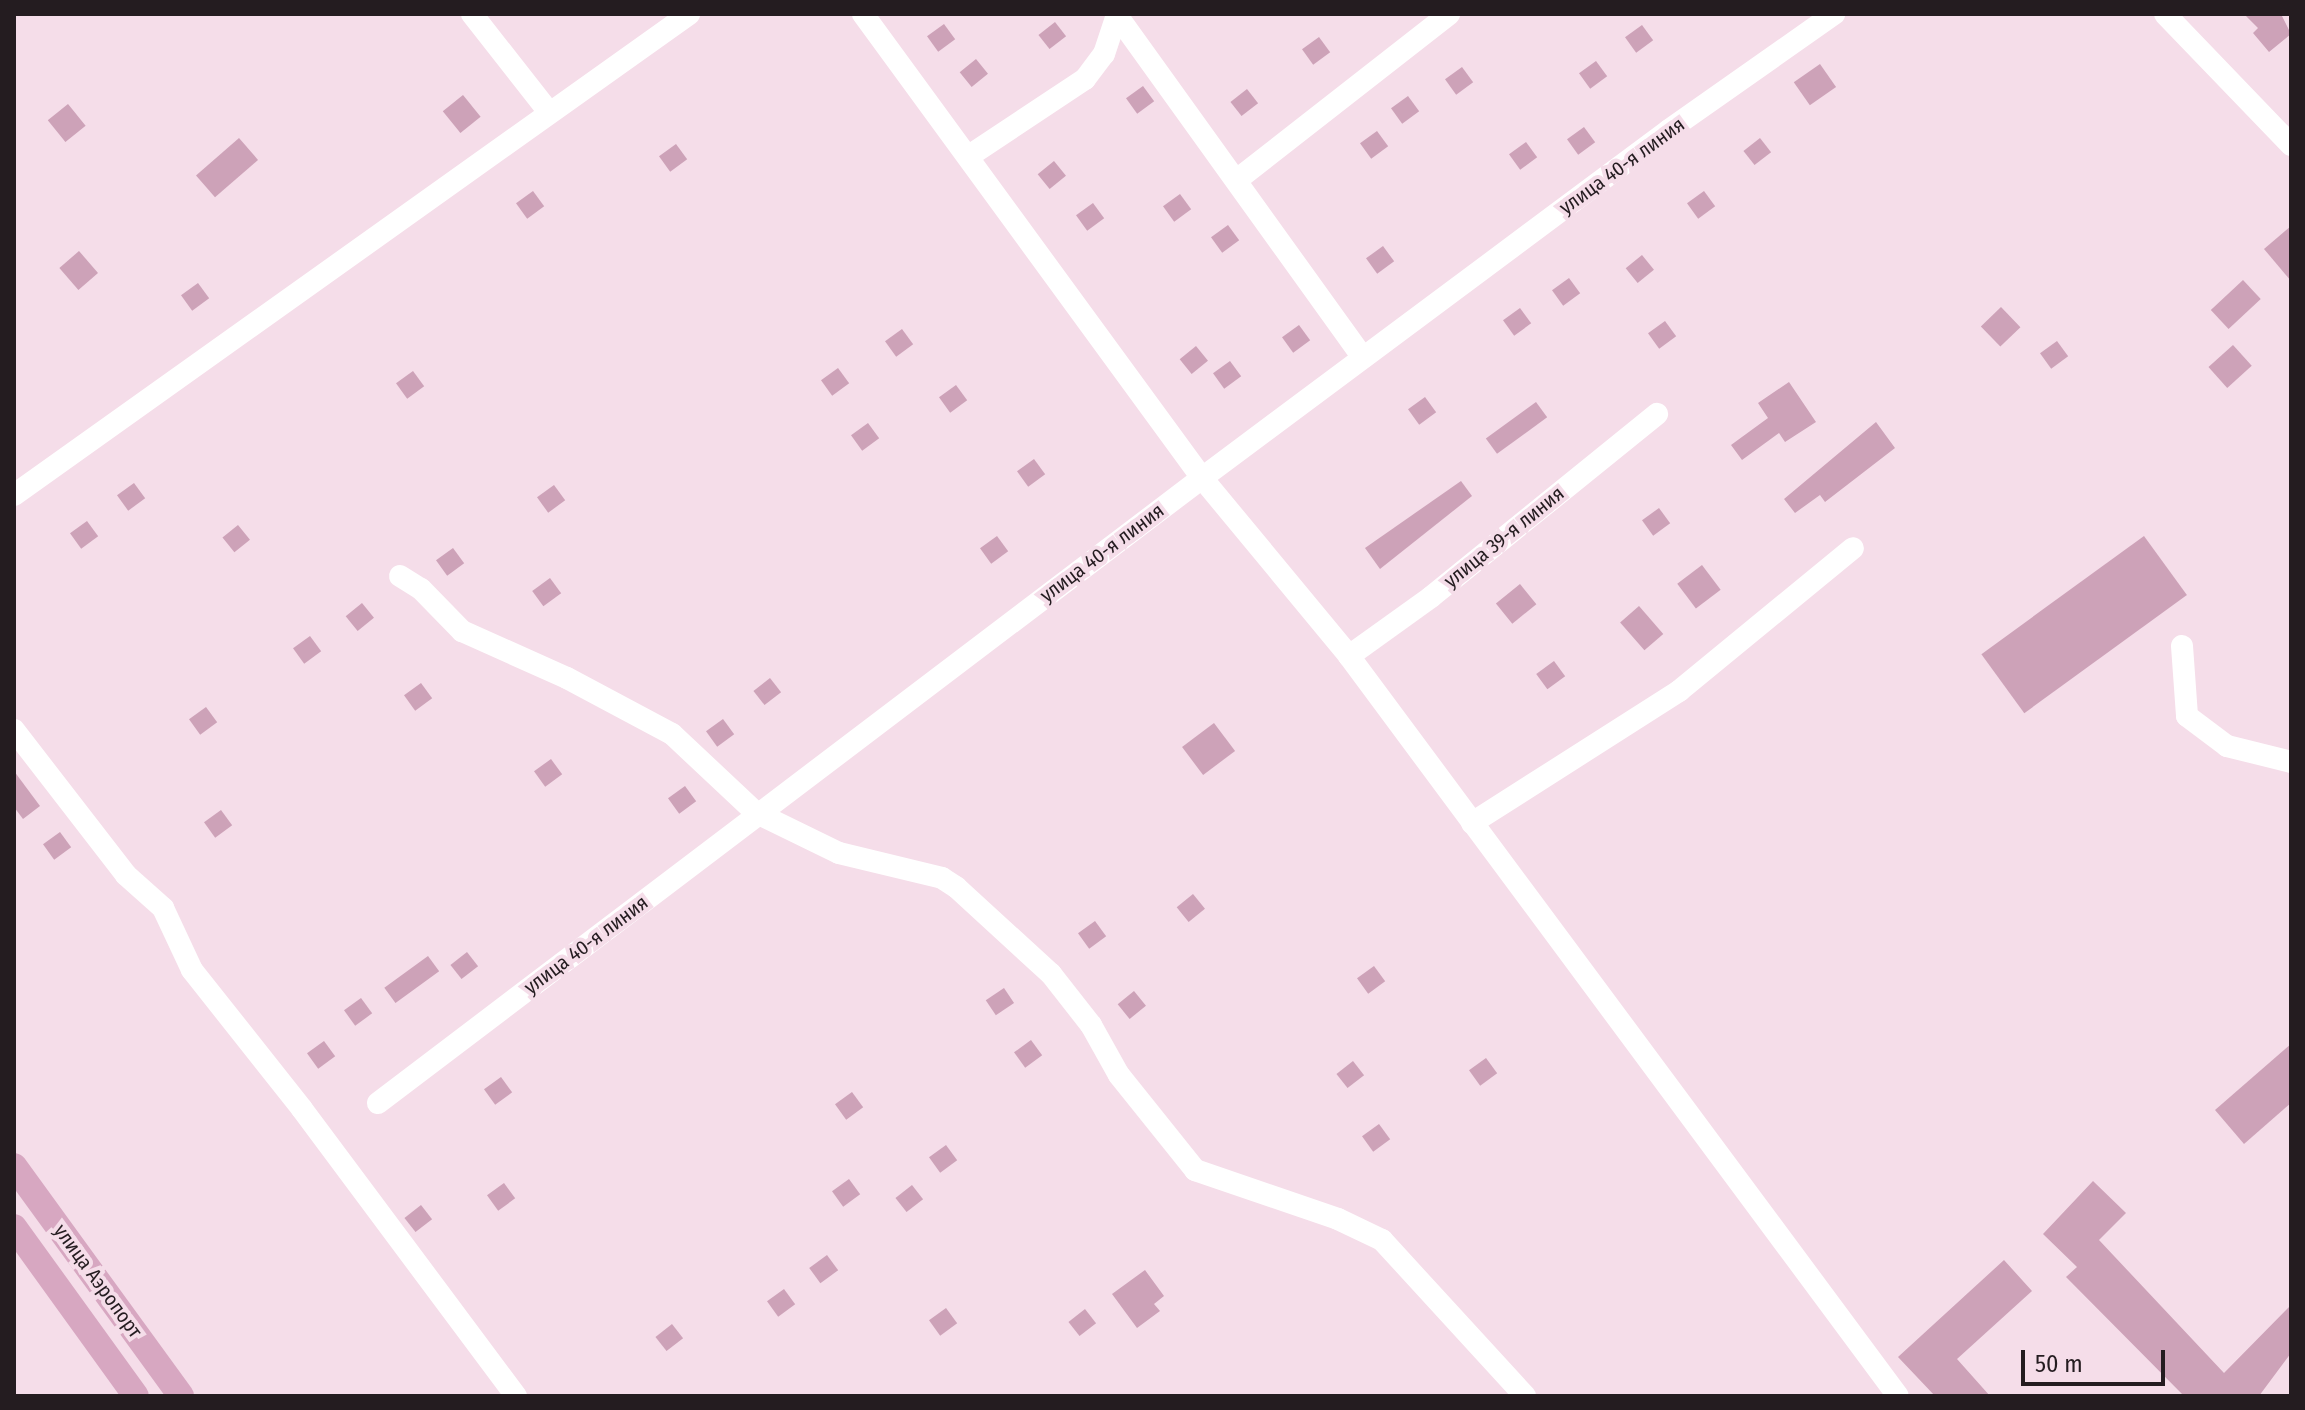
<!DOCTYPE html>
<html>
<head>
<meta charset="utf-8">
<style>
	body { margin:0 }
	#map { position:relative; width:2305px; height:1410px; overflow:hidden; background:#f5dde9; font-family:"Fira Sans Condensed",sans-serif }
	div>[style] { position:absolute }
	[style*='--x'] { left:calc(var(--x)*1px); top:calc(var(--y)*1px); width:calc(var(--w)*1px); rotate:calc(var(--a)*1deg) }
	.building>* { inset:0; background:#cda2b8; transform-origin:0 0 }
	.minor>* { height:22px; margin:-11px; padding:0 11px; transform-origin:11px; border-radius:11px; background:#fff }
	.major>* { height:26px; margin:-13px; padding:0 13px; transform-origin:13px; border-radius:13px; background:#d7a7c1 }
	span { translate:-50% -50%; white-space:nowrap; text-align:center; line-height:1.15; -webkit-text-stroke:8px #f5dde9; paint-order:stroke }
	.street-label { font-size:20px; color:#241c20 }
	.frame { position:absolute; inset:0; border:16px solid #241c20; pointer-events:none }
	.scale { position:absolute; left:2021px; top:1350px; width:144px; height:36px; box-sizing:border-box; border:4px solid #241c20; border-top:0; padding-left:10px; font-size:24px; line-height:28px; white-space:nowrap; color:#241c20; -webkit-text-stroke:6px #f5dde9; paint-order:stroke }
</style>
</head>
<body>
<div id="map">
	<div class="building">
		<i style="clip-path:polygon(2244px 14px,2281px 14px,2291px 34px,2269px 52px,2253px 33px,2258px 28px)"></i>
		<i style="left:1055px;top:22px;width:18px;height:21px;rotate:52deg"></i>
		<i style="left:944px;top:24px;width:19px;height:21px;rotate:54deg"></i>
		<i style="left:1642px;top:25px;width:19px;height:21px;rotate:54deg"></i>
		<i style="left:1319px;top:37px;width:19px;height:21px;rotate:54deg"></i>
		<i style="left:976px;top:59px;width:19px;height:21px;rotate:51deg"></i>
		<i style="left:1596px;top:61px;width:19px;height:21px;rotate:54deg"></i>
		<i style="left:1820px;top:64px;width:28px;height:32px;rotate:55deg"></i>
		<i style="left:1462px;top:67px;width:19px;height:21px;rotate:54deg"></i>
		<i style="left:1143px;top:86px;width:19px;height:21px;rotate:54deg"></i>
		<i style="left:1247px;top:89px;width:18px;height:21px;rotate:52deg"></i>
		<i style="left:463px;top:95px;width:28px;height:26px;rotate:51deg"></i>
		<i style="left:1408px;top:96px;width:19px;height:21px;rotate:54deg"></i>
		<i style="left:68px;top:104px;width:28px;height:26px;rotate:51deg"></i>
		<i style="left:1584px;top:127px;width:19px;height:21px;rotate:54deg"></i>
		<i style="left:1377px;top:131px;width:19px;height:21px;rotate:54deg"></i>
		<i style="left:239px;top:138px;width:29px;height:57px;rotate:49deg"></i>
		<i style="left:1760px;top:138px;width:18px;height:21px;rotate:52deg"></i>
		<i style="left:1526px;top:142px;width:19px;height:21px;rotate:54deg"></i>
		<i style="left:676px;top:144px;width:19px;height:21px;rotate:54deg"></i>
		<i style="left:1054px;top:161px;width:19px;height:21px;rotate:51deg"></i>
		<i style="left:533px;top:191px;width:19px;height:21px;rotate:54deg"></i>
		<i style="left:1704px;top:191px;width:19px;height:21px;rotate:54deg"></i>
		<i style="left:1180px;top:194px;width:19px;height:21px;rotate:54deg"></i>
		<i style="left:1093px;top:203px;width:19px;height:21px;rotate:54deg"></i>
		<i style="left:1228px;top:225px;width:19px;height:21px;rotate:54deg"></i>
		<i style="clip-path:polygon(2291px 226px,2291px 281px,2264px 249px)"></i>
		<i style="left:1383px;top:246px;width:19px;height:21px;rotate:54deg"></i>
		<i style="left:79px;top:251px;width:29px;height:26px;rotate:49deg"></i>
		<i style="left:1642px;top:255px;width:19px;height:21px;rotate:51deg"></i>
		<i style="left:1569px;top:278px;width:19px;height:21px;rotate:54deg"></i>
		<i style="left:2243px;top:280px;width:26px;height:44px;rotate:47deg"></i>
		<i style="left:198px;top:283px;width:19px;height:21px;rotate:54deg"></i>
		<i style="left:2001px;top:307px;width:28px;height:28px;rotate:46deg"></i>
		<i style="left:1520px;top:308px;width:19px;height:21px;rotate:54deg"></i>
		<i style="left:1665px;top:321px;width:19px;height:21px;rotate:54deg"></i>
		<i style="left:1299px;top:325px;width:19px;height:21px;rotate:54deg"></i>
		<i style="left:902px;top:329px;width:19px;height:21px;rotate:54deg"></i>
		<i style="left:2057px;top:341px;width:19px;height:21px;rotate:54deg"></i>
		<i style="left:2233px;top:345px;width:28px;height:33px;rotate:48deg"></i>
		<i style="left:1196px;top:346px;width:19px;height:21px;rotate:51deg"></i>
		<i style="left:1230px;top:361px;width:19px;height:21px;rotate:54deg"></i>
		<i style="left:838px;top:368px;width:19px;height:21px;rotate:54deg"></i>
		<i style="left:413px;top:371px;width:19px;height:21px;rotate:54deg"></i>
		<i style="clip-path:polygon(1789px 382px,1816px 422px,1785px 442px,1779px 433px,1742px 460px,1731px 445px,1768px 418px,1758px 403px)"></i>
		<i style="left:956px;top:385px;width:19px;height:21px;rotate:54deg"></i>
		<i style="left:1425px;top:397px;width:19px;height:21px;rotate:54deg"></i>
		<i style="left:1536px;top:402px;width:19px;height:62px;rotate:54deg"></i>
		<i style="clip-path:polygon(1876px 422px,1895px 448px,1825px 502px,1820px 495px,1795px 513px,1784px 499px)"></i>
		<i style="left:868px;top:423px;width:19px;height:21px;rotate:54deg"></i>
		<i style="left:1034px;top:459px;width:19px;height:21px;rotate:54deg"></i>
		<i style="clip-path:polygon(1461px 481px,1472px 496px,1380px 569px,1365px 548px)"></i>
		<i style="left:134px;top:483px;width:19px;height:21px;rotate:54deg"></i>
		<i style="left:554px;top:485px;width:19px;height:21px;rotate:54deg"></i>
		<i style="left:1659px;top:508px;width:19px;height:21px;rotate:54deg"></i>
		<i style="left:87px;top:521px;width:19px;height:21px;rotate:54deg"></i>
		<i style="left:238px;top:525px;width:19px;height:20px;rotate:51deg"></i>
		<i style="left:997px;top:536px;width:19px;height:21px;rotate:54deg"></i>
		<i style="left:2144px;top:536px;width:73px;height:201px;rotate:54deg"></i>
		<i style="left:453px;top:548px;width:19px;height:21px;rotate:54deg"></i>
		<i style="left:1702px;top:565px;width:31px;height:31px;rotate:53deg"></i>
		<i style="left:550px;top:578px;width:19px;height:22px;rotate:54deg"></i>
		<i style="left:1520px;top:584px;width:26px;height:31px;rotate:51deg"></i>
		<i style="left:362px;top:603px;width:19px;height:21px;rotate:51deg"></i>
		<i style="left:1639px;top:606px;width:37px;height:25px;rotate:49deg"></i>
		<i style="left:310px;top:636px;width:19px;height:21px;rotate:54deg"></i>
		<i style="left:1554px;top:661px;width:19px;height:22px;rotate:54deg"></i>
		<i style="left:770px;top:678px;width:18px;height:21px;rotate:52deg"></i>
		<i style="left:421px;top:683px;width:19px;height:21px;rotate:54deg"></i>
		<i style="left:206px;top:707px;width:19px;height:21px;rotate:54deg"></i>
		<i style="left:723px;top:719px;width:19px;height:21px;rotate:54deg"></i>
		<i style="left:1214px;top:723px;width:35px;height:40px;rotate:53deg"></i>
		<i style="left:551px;top:759px;width:19px;height:21px;rotate:54deg"></i>
		<i style="clip-path:polygon(14px 771px,40px 806px,23px 819px,14px 807px)"></i>
		<i style="left:685px;top:786px;width:19px;height:21px;rotate:54deg"></i>
		<i style="left:221px;top:810px;width:19px;height:21px;rotate:54deg"></i>
		<i style="left:60px;top:832px;width:19px;height:21px;rotate:54deg"></i>
		<i style="left:1193px;top:894px;width:19px;height:21px;rotate:51deg"></i>
		<i style="left:1095px;top:921px;width:19px;height:21px;rotate:54deg"></i>
		<i style="left:467px;top:952px;width:18px;height:21px;rotate:52deg"></i>
		<i style="left:428px;top:956px;width:19px;height:54px;rotate:54deg"></i>
		<i style="left:1374px;top:966px;width:19px;height:21px;rotate:54deg"></i>
		<i style="left:1004px;top:988px;width:18px;height:22px;rotate:56deg"></i>
		<i style="left:1134px;top:991px;width:19px;height:21px;rotate:51deg"></i>
		<i style="left:361px;top:998px;width:19px;height:21px;rotate:54deg"></i>
		<i style="left:1031px;top:1040px;width:19px;height:21px;rotate:54deg"></i>
		<i style="left:324px;top:1041px;width:19px;height:21px;rotate:54deg"></i>
		<i style="clip-path:polygon(2291px 1044px,2291px 1103px,2244px 1144px,2215px 1110px)"></i>
		<i style="left:1486px;top:1058px;width:19px;height:21px;rotate:54deg"></i>
		<i style="left:1353px;top:1061px;width:18px;height:21px;rotate:52deg"></i>
		<i style="left:501px;top:1077px;width:19px;height:21px;rotate:54deg"></i>
		<i style="left:852px;top:1092px;width:19px;height:21px;rotate:54deg"></i>
		<i style="left:1379px;top:1124px;width:19px;height:21px;rotate:54deg"></i>
		<i style="left:946px;top:1145px;width:19px;height:21px;rotate:54deg"></i>
		<i style="left:849px;top:1179px;width:19px;height:21px;rotate:54deg"></i>
		<i style="clip-path:polygon(2093px 1181px,2126px 1213px,2099px 1240px,2224px 1373px,2291px 1305px,2291px 1353px,2259px 1396px,2184px 1396px,2066px 1277px,2077px 1267px,2043px 1234px)"></i>
		<i style="left:504px;top:1183px;width:19px;height:21px;rotate:54deg"></i>
		<i style="left:912px;top:1185px;width:18px;height:21px;rotate:52deg"></i>
		<i style="left:421px;top:1205px;width:18px;height:21px;rotate:52deg"></i>
		<i style="left:827px;top:1255px;width:19px;height:22px;rotate:54deg"></i>
		<i style="clip-path:polygon(2004px 1260px,2032px 1291px,1957px 1359px,1990px 1396px,1935px 1396px,1898px 1357px)"></i>
		<i style="clip-path:polygon(1145px 1270px,1164px 1296px,1154px 1304px,1160px 1311px,1137px 1328px,1112px 1294px)"></i>
		<i style="left:784px;top:1289px;width:19px;height:21px;rotate:54deg"></i>
		<i style="left:946px;top:1308px;width:19px;height:21px;rotate:54deg"></i>
		<i style="left:1085px;top:1309px;width:18px;height:21px;rotate:52deg"></i>
		<i style="left:672px;top:1324px;width:18px;height:21px;rotate:52deg"></i>
	</div>
	<div class="minor">
		<i style="--x:472;--y:14;--w:123;--a:51.9"></i>
		<i style="--x:863;--y:14;--w:575;--a:53.85"></i>
		<i style="--x:1202;--y:478;--w:231;--a:50.4"></i>
		<i style="--x:1349;--y:656;--w:921;--a:53.43"></i>
		<i style="--x:1116;--y:14;--w:423;--a:54.3"></i>
		<i style="--x:2165;--y:14;--w:182;--a:46.1"></i>
		<i style="--x:969;--y:156;--w:139;--a:-33.6"></i>
		<i style="--x:1085;--y:79;--w:31;--a:-53"></i>
		<i style="--x:1104;--y:54;--w:41;--a:-71.6"></i>
		<i style="--x:1238;--y:179;--w:268;--a:-38"></i>
		<i style="--x:14;--y:495;--w:829;--a:-35.47"></i>
		<i style="--x:400;--y:576;--w:25;--a:32"></i>
		<i style="--x:421;--y:589;--w:59;--a:45.7"></i>
		<i style="--x:462;--y:631;--w:115;--a:24.1"></i>
		<i style="--x:567;--y:678;--w:119;--a:28.1"></i>
		<i style="--x:672;--y:734;--w:114;--a:43.2"></i>
		<i style="--x:755;--y:812;--w:93;--a:26"></i>
		<i style="--x:839;--y:853;--w:106;--a:13.6"></i>
		<i style="--x:942;--y:878;--w:17;--a:33"></i>
		<i style="--x:956;--y:887;--w:129;--a:42.5"></i>
		<i style="--x:1051;--y:974;--w:65;--a:51.9"></i>
		<i style="--x:1091;--y:1025;--w:57;--a:60.8"></i>
		<i style="--x:1119;--y:1075;--w:122;--a:51.3"></i>
		<i style="--x:1195;--y:1170;--w:151;--a:18.9"></i>
		<i style="--x:1338;--y:1219;--w:49;--a:25.5"></i>
		<i style="--x:1382;--y:1240;--w:212;--a:47.5"></i>
		<i style="--x:2182;--y:646;--w:70;--a:85.9"></i>
		<i style="--x:2187;--y:716;--w:50;--a:36.9"></i>
		<i style="--x:2227;--y:746;--w:66;--a:14"></i>
		<i style="--x:1349;--y:656;--w:101;--a:-35.7"></i>
		<i style="--x:1431;--y:597;--w:291;--a:-39"></i>
		<i style="--x:14;--y:730;--w:183;--a:52.3"></i>
		<i style="--x:126;--y:875;--w:50;--a:41.7"></i>
		<i style="--x:163;--y:908;--w:68;--a:64.9"></i>
		<i style="--x:192;--y:970;--w:177;--a:51.6"></i>
		<i style="--x:302;--y:1109;--w:358;--a:53.3"></i>
		<i style="--x:1472;--y:823;--w:246;--a:-32.5"></i>
		<i style="--x:1679;--y:691;--w:225;--a:-39.4"></i>
		<i style="--x:378;--y:1103;--w:1034;--a:-37.18"></i>
		<i style="--x:1202;--y:478;--w:582;--a:-36.69"></i>
		<i style="--x:1669;--y:130;--w:202;--a:-35.1"></i>
	</div>
	<div class="major">
		<i style="--x:14;--y:1166;--w:284;--a:54"></i>
		<i style="--x:14;--y:1227;--w:208;--a:54.2"></i>
	</div>
	<div class="street-label">
		<span style="left:1622px;top:166px;rotate:-36deg">улица 40-я линия</span>
		<span style="left:1504px;top:537px;rotate:-39deg">улица 39-я линия</span>
		<span style="left:1102px;top:553px;rotate:-37deg">улица 40-я линия</span>
		<span style="left:586px;top:945px;rotate:-37deg">улица 40-я линия</span>
		<span style="left:98px;top:1281px;rotate:54deg">улица Аэропорт</span>
	</div>
	<div class="frame"></div>
	<div class="scale">50 m</div>
</div>
</body>
</html>
